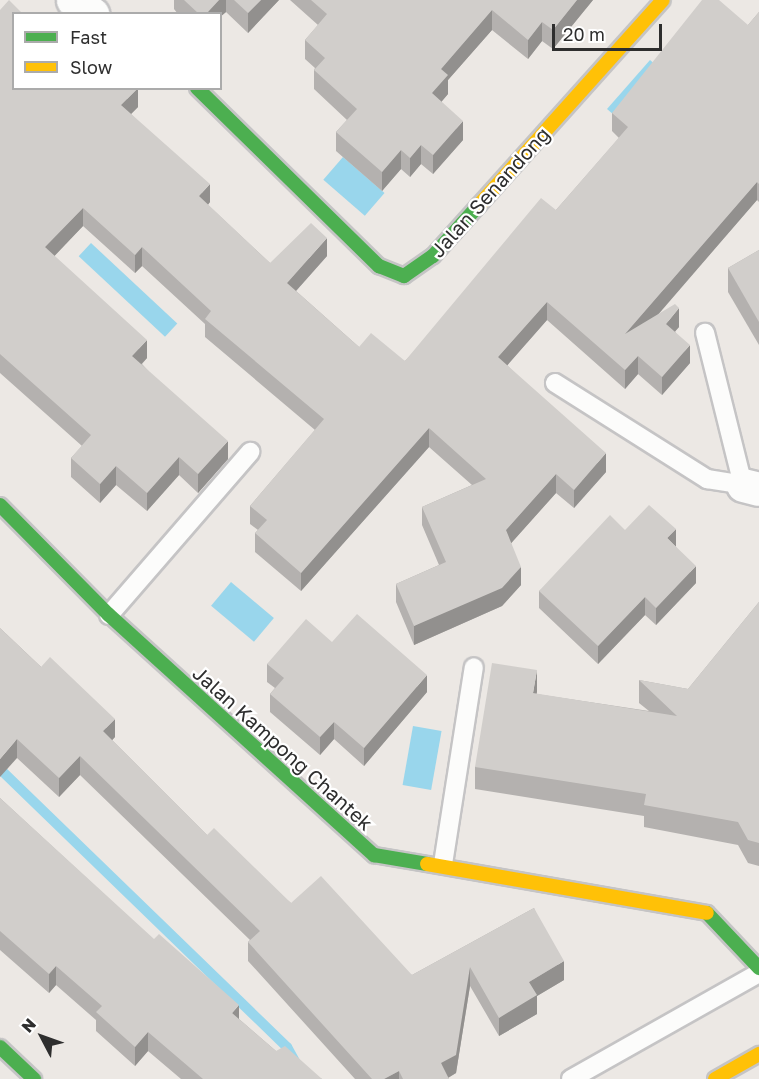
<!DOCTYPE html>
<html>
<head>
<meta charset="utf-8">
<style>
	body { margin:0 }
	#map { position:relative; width:759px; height:1079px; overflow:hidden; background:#ece8e4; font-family:"Golos Text",sans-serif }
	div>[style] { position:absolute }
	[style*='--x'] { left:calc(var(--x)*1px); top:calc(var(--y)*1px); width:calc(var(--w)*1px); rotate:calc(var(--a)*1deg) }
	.water>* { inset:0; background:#99d6ec; transform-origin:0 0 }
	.stream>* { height:10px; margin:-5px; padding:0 5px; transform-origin:5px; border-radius:5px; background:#99d6ec }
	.roads { filter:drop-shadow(2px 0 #c5c4c5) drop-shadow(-2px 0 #c5c4c5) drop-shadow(0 2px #c5c4c5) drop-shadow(0 -2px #c5c4c5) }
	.lane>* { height:18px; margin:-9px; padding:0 9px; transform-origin:9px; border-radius:9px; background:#fcfcfb }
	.street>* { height:33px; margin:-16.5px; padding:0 16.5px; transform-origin:16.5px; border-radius:16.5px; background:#fcfcfb }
	.fast>* { height:14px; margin:-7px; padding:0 7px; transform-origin:7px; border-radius:7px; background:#4caf50 }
	.slow>* { height:14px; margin:-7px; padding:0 7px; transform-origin:7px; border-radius:7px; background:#ffc107 }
	.wall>* { inset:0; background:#b4b1af }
	.shaded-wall>* { inset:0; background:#92908e }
	.building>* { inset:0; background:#d1cecb }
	span { translate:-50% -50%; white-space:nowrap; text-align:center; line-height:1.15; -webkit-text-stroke:4.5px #fff; paint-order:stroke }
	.street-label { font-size:20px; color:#2e2e2e }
	.legend { position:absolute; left:12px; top:12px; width:210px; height:78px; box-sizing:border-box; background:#fff; border:2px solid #ababab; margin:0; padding:8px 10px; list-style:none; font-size:18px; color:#2e2e2e }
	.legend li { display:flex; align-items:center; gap:12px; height:30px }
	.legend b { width:30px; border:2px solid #ababab }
	.north { position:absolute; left:12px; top:1007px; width:60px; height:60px; -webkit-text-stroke:4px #fff; paint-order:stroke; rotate:311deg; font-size:16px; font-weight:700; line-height:24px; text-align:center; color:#2e2e2e }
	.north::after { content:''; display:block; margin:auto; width:21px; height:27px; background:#2e2e2e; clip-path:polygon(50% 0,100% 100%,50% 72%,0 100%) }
	.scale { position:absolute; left:552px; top:24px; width:110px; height:27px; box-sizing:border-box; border:3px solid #2e2e2e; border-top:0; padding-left:8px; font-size:18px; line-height:21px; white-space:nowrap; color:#2e2e2e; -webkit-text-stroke:4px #fff; paint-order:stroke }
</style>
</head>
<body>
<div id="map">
	<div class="water">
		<i style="clip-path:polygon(650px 60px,671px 78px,621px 121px,607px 109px)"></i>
		<i style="left:343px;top:157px;width:55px;height:30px;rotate:41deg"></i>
		<i style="left:91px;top:243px;width:118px;height:18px;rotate:43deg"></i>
		<i style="left:231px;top:582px;width:56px;height:31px;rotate:40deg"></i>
		<i style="left:413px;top:726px;width:29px;height:60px;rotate:10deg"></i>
	</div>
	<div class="stream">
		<i style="--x:0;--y:769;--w:400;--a:44.1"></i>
		<i style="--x:287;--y:1047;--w:37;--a:61"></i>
	</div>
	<div class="roads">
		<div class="lane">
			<i style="--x:555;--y:383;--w:180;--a:32.3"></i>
			<i style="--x:707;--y:479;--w:36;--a:9"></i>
			<i style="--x:743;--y:485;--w:157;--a:-104"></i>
			<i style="--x:109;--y:615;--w:216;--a:-49.1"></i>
			<i style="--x:443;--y:864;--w:199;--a:-81.1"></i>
			<i style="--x:571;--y:1079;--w:216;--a:-29.4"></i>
		</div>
		<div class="street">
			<i style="--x:73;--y:0;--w:24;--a:36"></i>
			<i style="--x:743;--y:485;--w:16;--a:14"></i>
		</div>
		<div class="fast">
			<i style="--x:197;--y:88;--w:255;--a:44.4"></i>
			<i style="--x:379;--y:266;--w:27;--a:22"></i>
			<i style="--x:404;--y:276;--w:35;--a:-35"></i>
			<i style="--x:433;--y:256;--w:69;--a:-48"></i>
			<i style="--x:0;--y:505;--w:155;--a:45.3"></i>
			<i style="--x:109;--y:615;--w:358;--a:42.2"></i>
			<i style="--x:374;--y:855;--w:54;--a:9.6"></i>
			<i style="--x:707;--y:913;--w:76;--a:46.6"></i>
			<i style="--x:0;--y:1047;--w:47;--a:43.3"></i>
		</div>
		<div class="slow">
			<i style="--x:479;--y:205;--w:275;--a:-48.1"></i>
			<i style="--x:427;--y:864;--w:284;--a:9.9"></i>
			<i style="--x:715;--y:1079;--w:51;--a:-29.6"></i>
		</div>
	</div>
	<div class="wall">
		<i style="clip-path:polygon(174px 0,279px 0,248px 33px,226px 12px,220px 17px,220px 14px,178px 14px,174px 9px)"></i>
		<i style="clip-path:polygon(290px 0,593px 0,553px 49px,542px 41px,528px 59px,492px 30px,448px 80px,448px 94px,441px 102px,463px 140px,433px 174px,421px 164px,410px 177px,401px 169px,382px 191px,336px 151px,336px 132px,347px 120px,314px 89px,314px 70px,315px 68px,305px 59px,305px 40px,318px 25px)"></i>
		<i style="clip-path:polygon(0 10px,14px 14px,138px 107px,131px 114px,210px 202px,208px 205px,270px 263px,327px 256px,296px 291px,359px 347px,405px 361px,556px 210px,619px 138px,612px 131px,612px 113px,748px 25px,759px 12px,759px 202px,757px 200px,657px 315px,679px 327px,675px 331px,690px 363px,662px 395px,638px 374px,625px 389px,547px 320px,507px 365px,606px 472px,574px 508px,556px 493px,511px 543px,521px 585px,502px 606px,414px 645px,396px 602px,396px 584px,439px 565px,422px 525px,422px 507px,472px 485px,429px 447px,301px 591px,255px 552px,255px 533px,258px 530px,250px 524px,250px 506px,315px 430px,205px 337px,205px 324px,142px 266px,135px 273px,83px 226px,54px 256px,147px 358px,142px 364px,228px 459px,198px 493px,179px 475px,147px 511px,116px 485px,100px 503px,71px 477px,71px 458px,82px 446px,0 373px)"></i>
		<i style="clip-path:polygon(759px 250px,759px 345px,728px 292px,728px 268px)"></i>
		<i style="clip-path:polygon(625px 530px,676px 547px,696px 583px,656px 625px,645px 615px,598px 664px,539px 608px,539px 591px)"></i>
		<i style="clip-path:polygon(759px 602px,759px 866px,748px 863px,738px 845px,644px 827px,644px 816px,475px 789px,475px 767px,536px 694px,649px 711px,639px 703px,639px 680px,688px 689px)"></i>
		<i style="clip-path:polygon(0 628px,115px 737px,112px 740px,207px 835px,291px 903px,412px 975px,534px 908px,564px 980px,537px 996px,537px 1014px,499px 1036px,470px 986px,456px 1073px,448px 1078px,449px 1079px,355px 1079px,248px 961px,248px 942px,250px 940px,80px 775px,59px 797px,17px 758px)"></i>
		<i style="clip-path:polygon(332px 642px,427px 692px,364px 766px,334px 739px,320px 755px,270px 712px,270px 694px,275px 688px,267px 682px,267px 664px)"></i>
		<i style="clip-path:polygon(0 798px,239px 1019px,276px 1051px,322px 1079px,181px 1079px,148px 1051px,135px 1066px,96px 1031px,96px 1020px,56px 985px,49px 993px,0 950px)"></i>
	</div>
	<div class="shaded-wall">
		<i style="clip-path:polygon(219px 0,226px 0,226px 12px,220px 17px,220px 14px,206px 14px)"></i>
		<i style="clip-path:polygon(261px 0,279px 0,248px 33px,248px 13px)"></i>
		<i style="clip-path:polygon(577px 0,593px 0,553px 49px,553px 30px)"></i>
		<i style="clip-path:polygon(492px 10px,492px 30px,448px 80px,448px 94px,432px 113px,432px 93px,441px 69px)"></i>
		<i style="clip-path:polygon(542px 22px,542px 41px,528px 59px,528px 40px)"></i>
		<i style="clip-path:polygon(138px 88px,138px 107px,121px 124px,121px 105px)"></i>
		<i style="clip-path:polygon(463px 121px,463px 140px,433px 174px,433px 155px)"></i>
		<i style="clip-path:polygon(421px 145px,421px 164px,410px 177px,410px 158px)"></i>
		<i style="clip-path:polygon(401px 150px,401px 169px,382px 191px,382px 172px)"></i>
		<i style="clip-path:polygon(757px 182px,757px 200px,625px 353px,625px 334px)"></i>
		<i style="clip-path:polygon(210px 184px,210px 202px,199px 215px,199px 196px)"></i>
		<i style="clip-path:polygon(83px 208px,83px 226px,45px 266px,45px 247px)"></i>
		<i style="clip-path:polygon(327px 238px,327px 256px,287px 301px,287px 283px)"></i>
		<i style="clip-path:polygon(142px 247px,142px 266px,135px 273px,135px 255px)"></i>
		<i style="clip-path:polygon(547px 302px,547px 320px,498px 376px,498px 357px)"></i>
		<i style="clip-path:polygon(679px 308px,679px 327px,666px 342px,666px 324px)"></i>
		<i style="clip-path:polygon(147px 340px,147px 358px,132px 374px,132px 356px)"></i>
		<i style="clip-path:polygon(690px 345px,690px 363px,662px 395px,662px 377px)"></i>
		<i style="clip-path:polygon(638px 356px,638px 374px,625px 389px,625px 370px)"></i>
		<i style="clip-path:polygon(429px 428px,429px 447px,301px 591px,301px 573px)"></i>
		<i style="clip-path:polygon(228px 441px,228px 459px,198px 493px,198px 474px)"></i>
		<i style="clip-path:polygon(606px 453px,606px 472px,574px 508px,574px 490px)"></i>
		<i style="clip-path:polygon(179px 457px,179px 475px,147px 511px,147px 493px)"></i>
		<i style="clip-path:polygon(116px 466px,116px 485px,100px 503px,100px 484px)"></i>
		<i style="clip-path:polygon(556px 474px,556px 493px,506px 549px,506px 530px)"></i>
		<i style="clip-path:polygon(676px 529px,676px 547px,667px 538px)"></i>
		<i style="clip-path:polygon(696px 566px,696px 583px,656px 625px,656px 608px)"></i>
		<i style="clip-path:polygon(521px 567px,521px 585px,502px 606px,414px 645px,414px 626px)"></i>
		<i style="clip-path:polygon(645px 597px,645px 615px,598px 664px,598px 646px)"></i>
		<i style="clip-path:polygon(537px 670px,537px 692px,533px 716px,533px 693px)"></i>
		<i style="clip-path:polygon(427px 675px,427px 692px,364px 766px,364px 748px)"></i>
		<i style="clip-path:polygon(115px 719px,115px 737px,103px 750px,103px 731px)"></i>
		<i style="clip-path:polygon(334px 722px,334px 739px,320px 755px,320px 737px)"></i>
		<i style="clip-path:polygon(17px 739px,17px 758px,0 777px,0 759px)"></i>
		<i style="clip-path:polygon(80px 756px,80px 775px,59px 797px,59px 778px)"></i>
		<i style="clip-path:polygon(564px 961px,564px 980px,537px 996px,537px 1014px,499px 1036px,499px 1018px,529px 982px)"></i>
		<i style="clip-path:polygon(56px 966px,56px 985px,49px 993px,49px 974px)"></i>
		<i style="clip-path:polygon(470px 967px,470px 986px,456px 1073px,446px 1079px,441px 1063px)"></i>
		<i style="clip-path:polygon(239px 1005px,239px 1024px,232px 1013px)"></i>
		<i style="clip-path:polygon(148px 1032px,148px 1051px,135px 1066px,135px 1047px)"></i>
		<i style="clip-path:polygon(399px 1071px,399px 1079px,384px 1079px)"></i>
	</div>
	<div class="building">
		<i style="clip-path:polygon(9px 0,23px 14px,14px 14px,14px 88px,138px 88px,121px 105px,210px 184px,199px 196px,270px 263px,311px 223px,327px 238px,287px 283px,359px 347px,371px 333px,405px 361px,541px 198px,556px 210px,628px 127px,612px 113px,702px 0,719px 0,748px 25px,759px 12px,759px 184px,757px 182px,625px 334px,675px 304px,679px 308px,666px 324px,690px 345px,662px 377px,638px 356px,625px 370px,547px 302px,498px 357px,606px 453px,574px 490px,556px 474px,506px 530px,521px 567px,502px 588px,414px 626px,396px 584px,446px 562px,422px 507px,486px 479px,429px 428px,301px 573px,255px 533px,267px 520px,250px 506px,324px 419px,205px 319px,211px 311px,142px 247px,135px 255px,83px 208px,45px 247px,147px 340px,132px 356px,228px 441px,198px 474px,179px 457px,147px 493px,116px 466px,100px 484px,71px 458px,91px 435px,0 354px,0 10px)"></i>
		<i style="clip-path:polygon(184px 0,219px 0,206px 14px,199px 14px)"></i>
		<i style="clip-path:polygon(234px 0,261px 0,248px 13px)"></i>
		<i style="clip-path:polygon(311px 0,577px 0,553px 30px,542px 22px,528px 40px,492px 10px,441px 69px,448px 75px,432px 93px,463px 121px,433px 155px,421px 145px,410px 158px,401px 150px,382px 172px,336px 132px,357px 109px,314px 70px,325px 58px,305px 40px,327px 14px)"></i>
		<i style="clip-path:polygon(759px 250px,759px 322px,728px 268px)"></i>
		<i style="clip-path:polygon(649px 505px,676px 529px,667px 538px,696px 566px,656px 608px,645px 597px,598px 646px,539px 591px,610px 515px,625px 530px)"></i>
		<i style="clip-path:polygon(759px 602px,759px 843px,748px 840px,738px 822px,644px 805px,646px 794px,475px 767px,492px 663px,537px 670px,533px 693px,677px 716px,639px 680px,688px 689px)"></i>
		<i style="clip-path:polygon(357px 614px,427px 675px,364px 748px,334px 722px,320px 737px,270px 694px,284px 678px,267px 664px,306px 619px,332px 642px)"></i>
		<i style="clip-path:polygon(0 628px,41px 667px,50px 657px,115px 719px,103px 731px,207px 835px,214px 828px,291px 903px,321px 876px,412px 975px,534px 908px,564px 961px,529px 982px,537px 995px,499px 1018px,470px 967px,456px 1055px,441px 1063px,449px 1079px,403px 1079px,399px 1071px,384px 1079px,372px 1079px,248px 942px,260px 931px,80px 756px,59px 778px,17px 739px,0 759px)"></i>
		<i style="clip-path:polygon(0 798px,154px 939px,159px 934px,239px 1005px,232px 1013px,276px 1051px,285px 1046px,322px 1079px,203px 1079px,148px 1032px,135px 1047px,96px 1012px,102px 1006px,56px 966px,49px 974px,0 931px)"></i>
	</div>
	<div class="street-label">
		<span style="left:490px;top:192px;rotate:-48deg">Jalan Senandong</span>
		<span style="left:283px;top:748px;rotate:42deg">Jalan Kampong Chantek</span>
	</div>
	<ul class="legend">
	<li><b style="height:8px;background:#4caf50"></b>Fast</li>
	<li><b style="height:8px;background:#ffc107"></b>Slow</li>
	</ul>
	<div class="north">N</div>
	<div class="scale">20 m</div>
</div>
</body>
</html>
